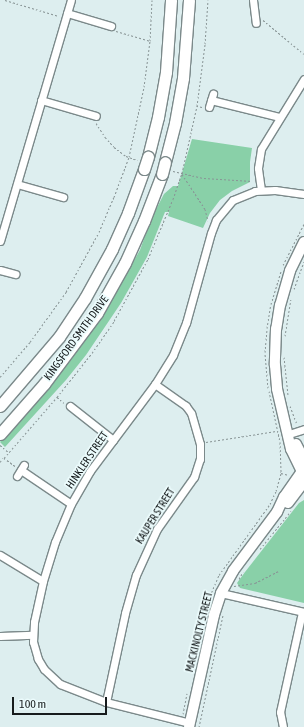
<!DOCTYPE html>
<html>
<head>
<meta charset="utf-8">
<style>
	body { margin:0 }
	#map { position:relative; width:304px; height:727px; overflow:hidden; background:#ddeeef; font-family:"Asap Condensed",sans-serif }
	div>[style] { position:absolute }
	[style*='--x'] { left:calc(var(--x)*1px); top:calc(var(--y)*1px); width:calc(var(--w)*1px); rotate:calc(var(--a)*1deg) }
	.green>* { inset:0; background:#89d0a8 }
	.path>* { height:1px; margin-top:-0.5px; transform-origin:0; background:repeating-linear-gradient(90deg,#889495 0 2px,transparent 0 4px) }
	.roads { filter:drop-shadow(1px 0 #7b898a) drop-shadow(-1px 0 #7b898a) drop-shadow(0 1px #7b898a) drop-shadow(0 -1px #7b898a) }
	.street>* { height:7px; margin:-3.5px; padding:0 3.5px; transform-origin:3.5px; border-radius:3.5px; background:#fff }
	.secondary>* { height:10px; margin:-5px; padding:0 5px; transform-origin:5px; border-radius:5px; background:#fff }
	.primary>* { height:11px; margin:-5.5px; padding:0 5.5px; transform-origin:5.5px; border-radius:5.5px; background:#fff }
	.bridges { filter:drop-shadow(1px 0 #7b898a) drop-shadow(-1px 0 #7b898a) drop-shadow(0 1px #7b898a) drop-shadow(0 -1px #7b898a) }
	.primary-bridge>* { height:11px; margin:-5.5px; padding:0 5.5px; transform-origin:5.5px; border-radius:5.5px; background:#fff }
	span { translate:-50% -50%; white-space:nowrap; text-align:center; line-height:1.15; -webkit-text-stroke:3.5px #ebfbfc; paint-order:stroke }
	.street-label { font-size:11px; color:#161b1c }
	.scale { position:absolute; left:12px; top:697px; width:95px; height:18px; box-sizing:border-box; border:2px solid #161b1c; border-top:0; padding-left:5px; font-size:12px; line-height:14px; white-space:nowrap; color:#161b1c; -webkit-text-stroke:3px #ebfbfc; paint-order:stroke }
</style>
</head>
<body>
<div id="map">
	<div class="green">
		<i style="clip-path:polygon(192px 139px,252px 148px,250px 162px,250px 182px,232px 191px,220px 200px,210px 213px,203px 228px,168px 216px,169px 212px,165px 212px,147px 257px,121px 303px,86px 355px,66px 380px,5px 447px,0 442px,57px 375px,103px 314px,140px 250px,151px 219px,164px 194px,173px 186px,178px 186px)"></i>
		<i style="clip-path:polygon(304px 500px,304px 603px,240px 588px,237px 583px,245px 572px,299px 503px)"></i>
	</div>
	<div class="path">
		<i style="--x:5;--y:0;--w:56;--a:16.5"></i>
		<i style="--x:263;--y:20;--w:53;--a:39.7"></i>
		<i style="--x:116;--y:31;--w:35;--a:16"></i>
		<i style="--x:202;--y:107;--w:5;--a:-169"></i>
		<i style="--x:197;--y:106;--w:63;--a:-82.6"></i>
		<i style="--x:205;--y:44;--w:44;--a:-86.1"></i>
		<i style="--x:96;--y:123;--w:17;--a:57"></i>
		<i style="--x:105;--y:137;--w:13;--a:48"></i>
		<i style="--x:114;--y:147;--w:15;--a:37"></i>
		<i style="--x:126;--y:156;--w:12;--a:20"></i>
		<i style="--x:173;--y:171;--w:32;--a:13"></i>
		<i style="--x:204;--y:178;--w:48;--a:3.6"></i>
		<i style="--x:182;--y:174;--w:42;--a:56.7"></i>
		<i style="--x:205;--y:209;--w:12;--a:76"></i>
		<i style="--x:283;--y:265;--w:46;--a:-62.9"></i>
		<i style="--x:294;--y:289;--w:29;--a:-70"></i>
		<i style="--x:285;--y:336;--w:37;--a:-81"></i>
		<i style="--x:284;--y:357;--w:38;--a:84"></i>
		<i style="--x:0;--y:377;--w:46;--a:-49.4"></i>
		<i style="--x:30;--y:342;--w:62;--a:-54.2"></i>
		<i style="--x:66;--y:292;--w:68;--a:-61.2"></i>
		<i style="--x:99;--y:232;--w:38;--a:-67"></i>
		<i style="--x:114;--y:197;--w:43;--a:-69.4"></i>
		<i style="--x:129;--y:157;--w:72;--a:-77.9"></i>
		<i style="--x:144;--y:87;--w:46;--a:-82.6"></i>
		<i style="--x:150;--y:41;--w:41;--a:-87.2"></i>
		<i style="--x:268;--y:388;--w:36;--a:-95"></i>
		<i style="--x:265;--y:352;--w:24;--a:-85"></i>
		<i style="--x:267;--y:328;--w:24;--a:-81"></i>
		<i style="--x:271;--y:304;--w:34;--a:-73"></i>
		<i style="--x:269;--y:391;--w:52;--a:77.8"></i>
		<i style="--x:280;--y:442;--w:31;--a:88"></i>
		<i style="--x:57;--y:397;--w:56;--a:-51.5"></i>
		<i style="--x:92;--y:353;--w:39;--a:-55"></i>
		<i style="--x:114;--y:321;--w:71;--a:-61.3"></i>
		<i style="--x:148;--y:259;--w:65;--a:-67.4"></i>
		<i style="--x:173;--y:199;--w:28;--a:-71"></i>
		<i style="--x:182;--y:173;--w:69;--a:-77.4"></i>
		<i style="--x:290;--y:406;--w:19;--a:69"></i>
		<i style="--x:206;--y:442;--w:71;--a:-8.9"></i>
		<i style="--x:0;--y:445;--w:11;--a:41"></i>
		<i style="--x:0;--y:462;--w:5;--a:-53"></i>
		<i style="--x:15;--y:466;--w:14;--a:-144"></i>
		<i style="--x:4;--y:458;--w:81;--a:-49"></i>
		<i style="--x:57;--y:397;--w:9;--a:41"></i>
		<i style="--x:260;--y:549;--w:49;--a:-50.8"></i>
		<i style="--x:239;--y:579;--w:8;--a:-60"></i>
		<i style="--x:234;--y:586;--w:21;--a:-8"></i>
		<i style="--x:255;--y:583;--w:27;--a:-27"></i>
		<i style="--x:207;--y:608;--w:12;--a:-76"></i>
		<i style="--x:210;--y:596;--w:23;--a:-67"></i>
		<i style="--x:219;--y:575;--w:87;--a:-54.3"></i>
		<i style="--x:270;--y:504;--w:14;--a:-65"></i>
		<i style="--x:276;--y:491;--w:19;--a:-74"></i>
		<i style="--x:281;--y:473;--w:8;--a:14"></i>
		<i style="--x:183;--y:714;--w:21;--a:-79"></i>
		<i style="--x:199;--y:727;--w:115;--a:-77.9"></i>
	</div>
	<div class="roads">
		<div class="street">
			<i style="--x:253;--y:0;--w:23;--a:83"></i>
			<i style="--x:67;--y:13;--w:46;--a:16.5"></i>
			<i style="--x:41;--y:100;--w:57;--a:16.2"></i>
			<i style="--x:211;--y:100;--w:70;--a:14"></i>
			<i style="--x:209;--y:107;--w:14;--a:-73"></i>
			<i style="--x:17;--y:184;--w:48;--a:15.8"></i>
			<i style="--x:261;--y:190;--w:22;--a:-98"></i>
			<i style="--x:258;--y:168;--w:19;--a:-81"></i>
			<i style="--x:261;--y:149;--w:82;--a:-58.4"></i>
			<i style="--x:0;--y:241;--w:251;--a:-73.6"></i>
			<i style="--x:0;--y:270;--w:16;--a:15"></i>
			<i style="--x:70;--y:406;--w:55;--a:38.3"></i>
			<i style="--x:289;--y:434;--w:16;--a:-18"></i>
			<i style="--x:21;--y:470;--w:60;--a:34.2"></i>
			<i style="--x:17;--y:476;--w:13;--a:-58"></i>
			<i style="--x:0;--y:555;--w:50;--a:31.2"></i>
			<i style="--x:221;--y:593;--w:85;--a:12.9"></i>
			<i style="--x:0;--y:636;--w:33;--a:-2"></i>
			<i style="--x:106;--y:702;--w:91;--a:-77.9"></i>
			<i style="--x:125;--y:613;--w:40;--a:-74"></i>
			<i style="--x:136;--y:575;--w:51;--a:-65.5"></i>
			<i style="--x:157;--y:529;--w:64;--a:-54.6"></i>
			<i style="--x:194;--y:477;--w:19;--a:-72"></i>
			<i style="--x:200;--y:459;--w:15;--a:-90"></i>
			<i style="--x:200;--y:444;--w:32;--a:-106"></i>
			<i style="--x:191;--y:413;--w:9;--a:-126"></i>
			<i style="--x:186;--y:406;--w:38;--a:-145"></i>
			<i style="--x:190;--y:723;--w:87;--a:-166"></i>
			<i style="--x:106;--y:702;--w:49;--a:-158.6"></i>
			<i style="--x:60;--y:684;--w:22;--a:-137"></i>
			<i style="--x:44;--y:669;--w:12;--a:-121"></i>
			<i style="--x:38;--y:659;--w:18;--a:-106"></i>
			<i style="--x:33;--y:642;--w:20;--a:-87"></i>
			<i style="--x:34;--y:622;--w:42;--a:-77.6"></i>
			<i style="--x:43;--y:581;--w:41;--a:-72.9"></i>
			<i style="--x:55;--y:542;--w:41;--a:-67.2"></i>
			<i style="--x:71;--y:504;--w:38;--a:-60"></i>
			<i style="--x:90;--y:471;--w:109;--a:-53.2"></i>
			<i style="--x:155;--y:384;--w:34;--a:-58"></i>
			<i style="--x:173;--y:355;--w:35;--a:-68"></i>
			<i style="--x:186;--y:323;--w:93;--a:-74.5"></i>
			<i style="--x:211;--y:233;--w:14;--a:-69"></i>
			<i style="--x:216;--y:220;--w:26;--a:-50"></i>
			<i style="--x:233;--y:200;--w:24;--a:-22"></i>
			<i style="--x:255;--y:191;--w:20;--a:-3"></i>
			<i style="--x:275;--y:190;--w:29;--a:8"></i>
			<i style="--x:283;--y:727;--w:15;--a:-101"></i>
			<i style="--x:280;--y:712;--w:102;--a:-77.6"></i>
		</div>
		<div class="secondary">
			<i style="--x:304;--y:242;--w:32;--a:116"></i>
			<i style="--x:290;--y:271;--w:35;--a:106"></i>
			<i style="--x:280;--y:305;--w:24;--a:99"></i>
			<i style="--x:276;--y:329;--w:36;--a:92"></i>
			<i style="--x:275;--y:365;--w:24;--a:85"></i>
			<i style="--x:277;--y:389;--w:62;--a:76.9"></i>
			<i style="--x:291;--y:449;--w:30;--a:64"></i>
			<i style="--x:296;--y:444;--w:18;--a:63"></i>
			<i style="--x:288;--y:503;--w:26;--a:-53"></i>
			<i style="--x:189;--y:727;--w:115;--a:-77.4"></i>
			<i style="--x:214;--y:615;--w:23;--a:-72"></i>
			<i style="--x:221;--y:593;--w:25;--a:-61"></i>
			<i style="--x:233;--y:571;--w:74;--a:-53.3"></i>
			<i style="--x:277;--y:512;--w:17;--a:-65"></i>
			<i style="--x:284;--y:497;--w:35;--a:-55"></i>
		</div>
		<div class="primary">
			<i style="--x:148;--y:157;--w:41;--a:-76"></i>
			<i style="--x:158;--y:117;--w:46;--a:-79.9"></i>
			<i style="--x:166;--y:72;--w:72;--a:-86"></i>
			<i style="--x:165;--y:162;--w:40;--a:-75.6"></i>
			<i style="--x:175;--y:123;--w:46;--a:-79.9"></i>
			<i style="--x:183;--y:78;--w:78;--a:-85.6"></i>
			<i style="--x:0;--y:406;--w:91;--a:-49.5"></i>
			<i style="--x:59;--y:337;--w:47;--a:-56.3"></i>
			<i style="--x:85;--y:298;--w:56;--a:-61.1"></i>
			<i style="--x:112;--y:249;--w:39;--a:-66"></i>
			<i style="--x:128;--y:213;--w:47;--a:-70"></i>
			<i style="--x:0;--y:434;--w:67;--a:-48.7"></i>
			<i style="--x:44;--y:384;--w:89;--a:-53.3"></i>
			<i style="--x:97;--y:313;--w:57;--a:-60.8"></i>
			<i style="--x:125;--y:263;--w:46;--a:-65.7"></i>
			<i style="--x:144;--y:221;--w:50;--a:-69"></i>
		</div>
	</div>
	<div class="bridges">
		<div class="primary-bridge">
			<i style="--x:144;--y:169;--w:13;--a:-72"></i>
			<i style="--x:162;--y:174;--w:12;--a:-76"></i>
		</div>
	</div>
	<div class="street-label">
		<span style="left:76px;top:338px;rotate:-54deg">KINGSFORD SMITH DRIVE</span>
		<span style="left:87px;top:460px;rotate:-56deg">HINKLER STREET</span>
		<span style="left:155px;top:516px;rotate:-58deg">KAUPER STREET</span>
		<span style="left:199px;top:632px;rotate:-76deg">MACKINOLTY STREET</span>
	</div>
	<div class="scale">100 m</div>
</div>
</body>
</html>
